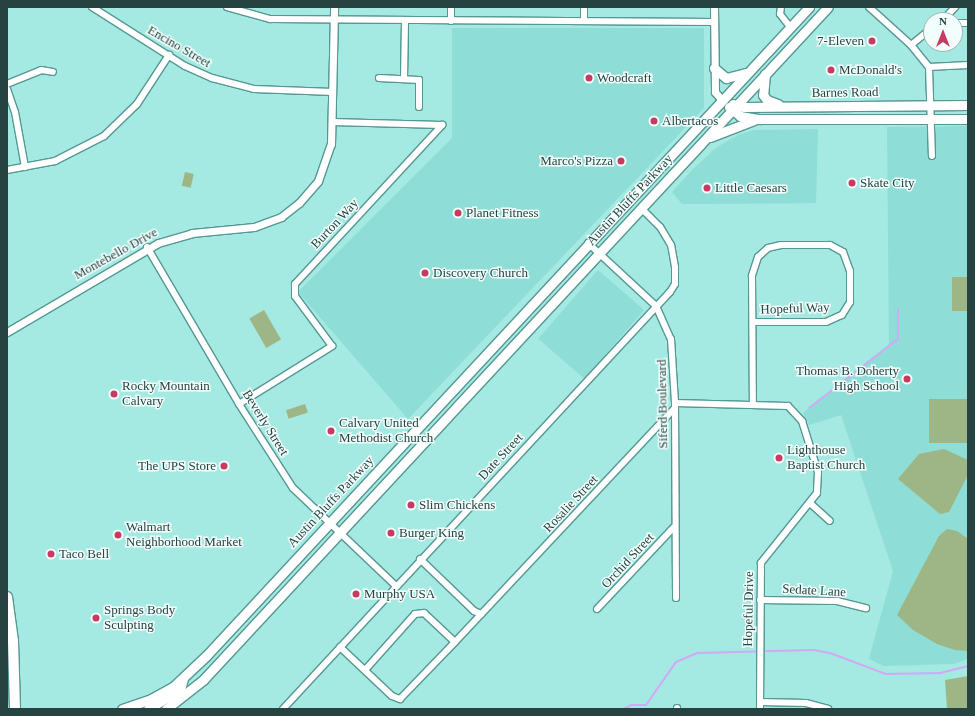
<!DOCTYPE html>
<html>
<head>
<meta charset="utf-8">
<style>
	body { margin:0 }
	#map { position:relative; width:975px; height:716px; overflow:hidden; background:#a4e9e2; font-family:"Times New Roman",serif }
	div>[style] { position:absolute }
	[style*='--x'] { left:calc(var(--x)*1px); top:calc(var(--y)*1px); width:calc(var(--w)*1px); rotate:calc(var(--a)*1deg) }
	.built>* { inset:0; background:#8eddd6; transform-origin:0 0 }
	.green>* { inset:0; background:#9eb685; transform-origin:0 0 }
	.stream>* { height:2px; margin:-1px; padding:0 1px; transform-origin:1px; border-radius:1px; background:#d2aaf4 }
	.roads { filter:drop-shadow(1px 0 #559893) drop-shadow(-1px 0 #559893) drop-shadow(0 1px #559893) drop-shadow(0 -1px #559893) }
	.minor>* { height:6px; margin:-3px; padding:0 3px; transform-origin:3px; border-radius:3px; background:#fff }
	.tertiary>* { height:7px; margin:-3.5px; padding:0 3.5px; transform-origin:3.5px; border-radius:3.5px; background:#fff }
	.primary>* { height:9px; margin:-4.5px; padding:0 4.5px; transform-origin:4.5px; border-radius:4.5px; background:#fff }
	.trunk>* { height:10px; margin:-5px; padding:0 5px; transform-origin:5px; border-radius:5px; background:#fff }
	.dots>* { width:11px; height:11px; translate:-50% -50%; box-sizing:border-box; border:2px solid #f1fefc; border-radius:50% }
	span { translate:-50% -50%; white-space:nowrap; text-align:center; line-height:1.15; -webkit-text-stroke:3px #f1fefc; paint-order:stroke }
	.poi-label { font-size:13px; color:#274341 }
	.right { translate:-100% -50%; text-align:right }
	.left { translate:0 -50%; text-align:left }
	.street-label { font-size:13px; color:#274341 }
	.frame { position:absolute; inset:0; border:8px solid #274341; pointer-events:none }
	.north { position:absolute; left:923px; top:12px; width:40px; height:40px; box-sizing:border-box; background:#f1fefc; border:1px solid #a0b3b1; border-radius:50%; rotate:0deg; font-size:11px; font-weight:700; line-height:16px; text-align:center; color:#274341 }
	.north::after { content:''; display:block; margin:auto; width:14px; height:18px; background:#c93a61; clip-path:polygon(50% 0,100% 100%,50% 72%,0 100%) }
</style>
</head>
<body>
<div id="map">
	<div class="built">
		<i style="clip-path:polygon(452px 28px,704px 28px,704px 108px,408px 419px,298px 292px,452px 138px)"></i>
		<i style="clip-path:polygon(968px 126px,968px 659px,953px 664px,884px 666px,869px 659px,893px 571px,841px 415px,809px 425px,803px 413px,889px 344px,887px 127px)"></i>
		<i style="clip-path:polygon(818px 129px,816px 203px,682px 204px,672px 192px,693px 169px,717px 147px,738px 135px,754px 130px)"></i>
		<i style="left:598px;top:270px;width:61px;height:91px;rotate:41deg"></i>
	</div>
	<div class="green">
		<i style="left:185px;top:172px;width:9px;height:14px;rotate:13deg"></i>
		<i style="left:952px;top:277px;width:16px;height:34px"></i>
		<i style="left:264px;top:310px;width:34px;height:17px;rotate:60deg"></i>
		<i style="left:968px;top:399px;width:44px;height:39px;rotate:90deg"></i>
		<i style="left:305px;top:404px;width:9px;height:20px;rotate:72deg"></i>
		<i style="clip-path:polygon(944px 449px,968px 460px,968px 475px,949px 512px,940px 514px,898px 479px,919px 454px)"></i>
		<i style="clip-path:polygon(947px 529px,957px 531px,968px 539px,968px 651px,955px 650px,937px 644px,913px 630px,897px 615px,939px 536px)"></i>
		<i style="clip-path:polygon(968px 676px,968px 709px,947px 709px,945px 680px)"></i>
	</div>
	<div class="stream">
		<i style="--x:809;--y:408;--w:113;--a:-37.8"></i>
		<i style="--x:898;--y:339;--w:30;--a:-90"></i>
		<i style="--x:624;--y:709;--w:8;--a:-30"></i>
		<i style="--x:631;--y:705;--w:15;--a:0"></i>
		<i style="--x:646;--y:705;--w:52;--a:-55.1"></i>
		<i style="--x:676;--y:662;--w:23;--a:-23"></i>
		<i style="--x:697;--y:653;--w:117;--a:-1.5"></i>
		<i style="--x:814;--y:650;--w:16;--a:11"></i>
		<i style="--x:830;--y:653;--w:60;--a:20.6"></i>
		<i style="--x:886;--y:674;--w:54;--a:-1.1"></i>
		<i style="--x:940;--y:673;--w:29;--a:-14"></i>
	</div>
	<div class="roads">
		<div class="minor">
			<i style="--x:92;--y:7;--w:110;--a:32.4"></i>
			<i style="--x:185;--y:66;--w:30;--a:24"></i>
			<i style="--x:212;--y:78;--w:43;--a:14.7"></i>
			<i style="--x:254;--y:89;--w:79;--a:2.2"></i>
			<i style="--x:227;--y:7;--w:45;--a:15.6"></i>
			<i style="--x:270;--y:19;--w:444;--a:0.4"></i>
			<i style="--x:451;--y:7;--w:14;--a:90"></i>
			<i style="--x:584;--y:7;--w:14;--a:90"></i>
			<i style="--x:781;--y:7;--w:7;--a:98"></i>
			<i style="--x:780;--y:14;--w:16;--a:52"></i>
			<i style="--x:869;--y:7;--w:57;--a:42.1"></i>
			<i style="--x:911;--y:45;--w:28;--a:51"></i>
			<i style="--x:929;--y:67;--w:89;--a:88.1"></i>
			<i style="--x:943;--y:20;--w:18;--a:-47"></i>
			<i style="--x:955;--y:23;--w:13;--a:0"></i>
			<i style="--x:911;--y:45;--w:26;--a:-39"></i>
			<i style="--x:929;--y:67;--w:39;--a:-3"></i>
			<i style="--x:379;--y:78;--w:40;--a:2.9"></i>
			<i style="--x:419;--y:80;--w:27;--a:90"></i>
			<i style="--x:404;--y:79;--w:58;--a:-89"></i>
			<i style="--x:7;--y:84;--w:37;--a:-22"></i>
			<i style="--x:41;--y:70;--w:12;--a:9"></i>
			<i style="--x:7;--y:89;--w:24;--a:71"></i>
			<i style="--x:15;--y:112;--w:56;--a:79.7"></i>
			<i style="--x:7;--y:170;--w:49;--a:-10.6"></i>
			<i style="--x:55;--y:161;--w:55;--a:-27"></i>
			<i style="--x:104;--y:136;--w:46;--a:-44.1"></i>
			<i style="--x:137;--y:104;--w:59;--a:-56.9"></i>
			<i style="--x:588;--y:243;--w:93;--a:42.8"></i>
			<i style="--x:656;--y:306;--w:36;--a:66"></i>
			<i style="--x:671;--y:339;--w:64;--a:86.4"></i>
			<i style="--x:675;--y:403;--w:195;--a:89.7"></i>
			<i style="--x:147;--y:247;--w:182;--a:59.6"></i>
			<i style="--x:239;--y:404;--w:100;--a:57.3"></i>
			<i style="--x:293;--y:488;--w:142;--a:43.6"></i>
			<i style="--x:753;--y:322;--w:73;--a:0"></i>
			<i style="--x:826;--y:322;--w:17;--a:-24"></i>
			<i style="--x:842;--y:315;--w:15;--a:-58"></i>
			<i style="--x:850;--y:302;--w:31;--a:-90"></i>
			<i style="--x:850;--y:271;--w:20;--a:-110"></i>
			<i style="--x:843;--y:252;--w:15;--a:-152"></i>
			<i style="--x:830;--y:245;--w:49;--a:180"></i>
			<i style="--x:781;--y:245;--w:13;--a:167"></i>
			<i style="--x:768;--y:248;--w:13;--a:138"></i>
			<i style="--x:758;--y:257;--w:20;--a:108"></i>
			<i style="--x:752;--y:276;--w:128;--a:89.6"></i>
			<i style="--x:675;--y:403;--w:113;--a:1.5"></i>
			<i style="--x:788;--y:406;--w:21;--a:47"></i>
			<i style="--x:802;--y:421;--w:53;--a:72.6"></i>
			<i style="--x:818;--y:472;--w:21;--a:93"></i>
			<i style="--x:817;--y:493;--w:90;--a:128.7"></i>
			<i style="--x:761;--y:563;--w:146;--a:90.4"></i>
			<i style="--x:239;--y:404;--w:110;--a:-31.9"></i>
			<i style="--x:332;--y:346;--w:62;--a:-126.5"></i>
			<i style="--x:295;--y:296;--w:12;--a:-90"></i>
			<i style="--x:295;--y:284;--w:217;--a:-47.2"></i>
			<i style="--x:442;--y:125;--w:110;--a:-178.4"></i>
			<i style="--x:811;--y:504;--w:25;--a:42"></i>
			<i style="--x:420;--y:559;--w:75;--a:43.9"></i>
			<i style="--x:474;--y:611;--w:8;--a:23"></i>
			<i style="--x:760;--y:600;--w:77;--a:0.7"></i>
			<i style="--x:837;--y:601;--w:30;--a:14"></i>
			<i style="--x:597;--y:609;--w:112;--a:-46.8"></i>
			<i style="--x:340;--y:647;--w:71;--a:43.3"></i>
			<i style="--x:392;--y:696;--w:9;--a:21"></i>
			<i style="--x:400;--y:699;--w:79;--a:-46"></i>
			<i style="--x:365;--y:670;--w:75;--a:-48.2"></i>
			<i style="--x:415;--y:614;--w:9;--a:-6"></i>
			<i style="--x:424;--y:613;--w:42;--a:43.1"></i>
			<i style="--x:455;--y:642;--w:321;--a:-46.8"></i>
			<i style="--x:760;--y:702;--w:46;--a:1.2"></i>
			<i style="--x:806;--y:703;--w:23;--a:15"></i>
			<i style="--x:677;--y:708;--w:1;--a:90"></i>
			<i style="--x:283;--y:709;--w:569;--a:-47.14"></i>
			<i style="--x:670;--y:292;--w:9;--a:-58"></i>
			<i style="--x:675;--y:284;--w:17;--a:-90"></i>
			<i style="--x:675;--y:267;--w:22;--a:-100"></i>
			<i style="--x:671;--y:245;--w:21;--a:-121"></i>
			<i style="--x:660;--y:227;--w:27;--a:-135"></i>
		</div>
		<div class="tertiary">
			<i style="--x:714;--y:7;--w:85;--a:89.3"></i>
			<i style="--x:715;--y:92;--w:11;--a:49"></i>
			<i style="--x:7;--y:332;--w:175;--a:-30.5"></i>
			<i style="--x:158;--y:243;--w:35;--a:-16"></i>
			<i style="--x:192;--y:233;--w:62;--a:-5.5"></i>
			<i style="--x:254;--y:227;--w:29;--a:-20"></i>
			<i style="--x:281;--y:217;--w:23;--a:-38"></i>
			<i style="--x:299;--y:203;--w:29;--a:-49"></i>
			<i style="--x:318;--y:181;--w:39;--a:-71"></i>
			<i style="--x:331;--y:144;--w:137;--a:-88.7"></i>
		</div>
		<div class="primary">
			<i style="--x:714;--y:68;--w:16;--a:40"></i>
			<i style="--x:726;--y:78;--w:21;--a:-14"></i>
			<i style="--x:765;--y:74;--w:21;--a:95"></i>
			<i style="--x:763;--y:95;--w:6;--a:51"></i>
			<i style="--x:767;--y:100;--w:12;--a:20"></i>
			<i style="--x:733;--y:104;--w:11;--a:15"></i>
			<i style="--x:744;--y:107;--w:224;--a:-0.5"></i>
			<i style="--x:729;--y:107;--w:14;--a:39"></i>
			<i style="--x:740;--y:116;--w:20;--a:9"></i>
			<i style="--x:760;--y:119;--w:208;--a:0"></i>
			<i style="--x:710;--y:137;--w:47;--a:-21.1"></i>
			<i style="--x:122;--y:709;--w:31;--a:-19"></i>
			<i style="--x:151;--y:699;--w:26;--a:-29"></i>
			<i style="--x:174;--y:686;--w:44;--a:-43.2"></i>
			<i style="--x:206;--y:656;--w:886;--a:-47.1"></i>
			<i style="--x:148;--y:709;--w:37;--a:-31"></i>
			<i style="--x:180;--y:690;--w:11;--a:-75"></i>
			<i style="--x:166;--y:709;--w:47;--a:-38.1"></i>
			<i style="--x:203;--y:680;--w:918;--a:-47.12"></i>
		</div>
		<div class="trunk">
			<i style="--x:7;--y:597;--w:44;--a:82.2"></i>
			<i style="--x:13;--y:641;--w:68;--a:88.3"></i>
		</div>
	</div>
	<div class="dots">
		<i style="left:872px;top:41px;background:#c93a61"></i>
		<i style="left:831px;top:70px;background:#c93a61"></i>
		<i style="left:589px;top:78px;background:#c93a61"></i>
		<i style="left:654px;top:121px;background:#c93a61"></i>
		<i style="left:621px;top:161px;background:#c93a61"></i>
		<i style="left:852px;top:183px;background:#c93a61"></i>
		<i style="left:707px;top:188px;background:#c93a61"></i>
		<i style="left:458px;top:213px;background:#c93a61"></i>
		<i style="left:425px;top:273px;background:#c93a61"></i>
		<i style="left:907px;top:379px;background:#c93a61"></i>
		<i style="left:114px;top:394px;background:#c93a61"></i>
		<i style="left:331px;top:431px;background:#c93a61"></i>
		<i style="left:779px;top:458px;background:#c93a61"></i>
		<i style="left:224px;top:466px;background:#c93a61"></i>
		<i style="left:411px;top:505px;background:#c93a61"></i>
		<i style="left:391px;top:533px;background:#c93a61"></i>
		<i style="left:118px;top:535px;background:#c93a61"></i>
		<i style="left:51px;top:554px;background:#c93a61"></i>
		<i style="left:356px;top:594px;background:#c93a61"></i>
		<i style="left:96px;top:618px;background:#c93a61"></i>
	</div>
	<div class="poi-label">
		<span class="right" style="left:864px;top:41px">7-Eleven</span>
		<span class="left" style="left:839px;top:70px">McDonald's</span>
		<span class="left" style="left:597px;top:78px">Woodcraft</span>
		<span class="left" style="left:662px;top:121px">Albertacos</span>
		<span class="right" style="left:613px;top:161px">Marco's Pizza</span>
		<span class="left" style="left:860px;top:183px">Skate City</span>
		<span class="left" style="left:715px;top:188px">Little Caesars</span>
		<span class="left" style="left:466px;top:213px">Planet Fitness</span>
		<span class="left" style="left:433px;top:273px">Discovery Church</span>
		<span class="right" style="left:899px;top:379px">Thomas B. Doherty<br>High School</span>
		<span class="left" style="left:122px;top:394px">Rocky Mountain<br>Calvary</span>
		<span class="left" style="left:339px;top:431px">Calvary United<br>Methodist Church</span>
		<span class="left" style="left:787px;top:458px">Lighthouse<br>Baptist Church</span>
		<span class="right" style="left:216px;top:466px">The UPS Store</span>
		<span class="left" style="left:419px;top:505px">Slim Chickens</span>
		<span class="left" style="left:126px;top:535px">Walmart<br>Neighborhood Market</span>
		<span class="left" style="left:399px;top:533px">Burger King</span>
		<span class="left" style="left:59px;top:554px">Taco Bell</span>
		<span class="left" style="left:364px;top:594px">Murphy USA</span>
		<span class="left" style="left:104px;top:618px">Springs Body<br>Sculpting</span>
	</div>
	<div class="street-label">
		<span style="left:179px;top:47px;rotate:30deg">Encino Street</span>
		<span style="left:845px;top:93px;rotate:-1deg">Barnes Road</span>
		<span style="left:630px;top:200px;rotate:-47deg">Austin Bluffs Parkway</span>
		<span style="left:335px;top:224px;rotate:-47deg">Burton Way</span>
		<span style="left:116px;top:254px;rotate:-29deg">Montebello Drive</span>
		<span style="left:795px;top:309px;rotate:-2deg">Hopeful Way</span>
		<span style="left:663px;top:404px;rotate:-91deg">Siferd Boulevard</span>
		<span style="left:265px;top:423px;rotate:58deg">Beverly Street</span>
		<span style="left:501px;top:457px;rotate:-47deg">Date Street</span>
		<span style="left:331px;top:502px;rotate:-47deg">Austin Bluffs Parkway</span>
		<span style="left:571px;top:504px;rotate:-47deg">Rosalie Street</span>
		<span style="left:628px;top:561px;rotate:-47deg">Orchid Street</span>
		<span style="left:814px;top:591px;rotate:3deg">Sedate Lane</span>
		<span style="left:749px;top:609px;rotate:-89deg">Hopeful Drive</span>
	</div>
	<div class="frame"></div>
	<div class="north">N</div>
</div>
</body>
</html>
